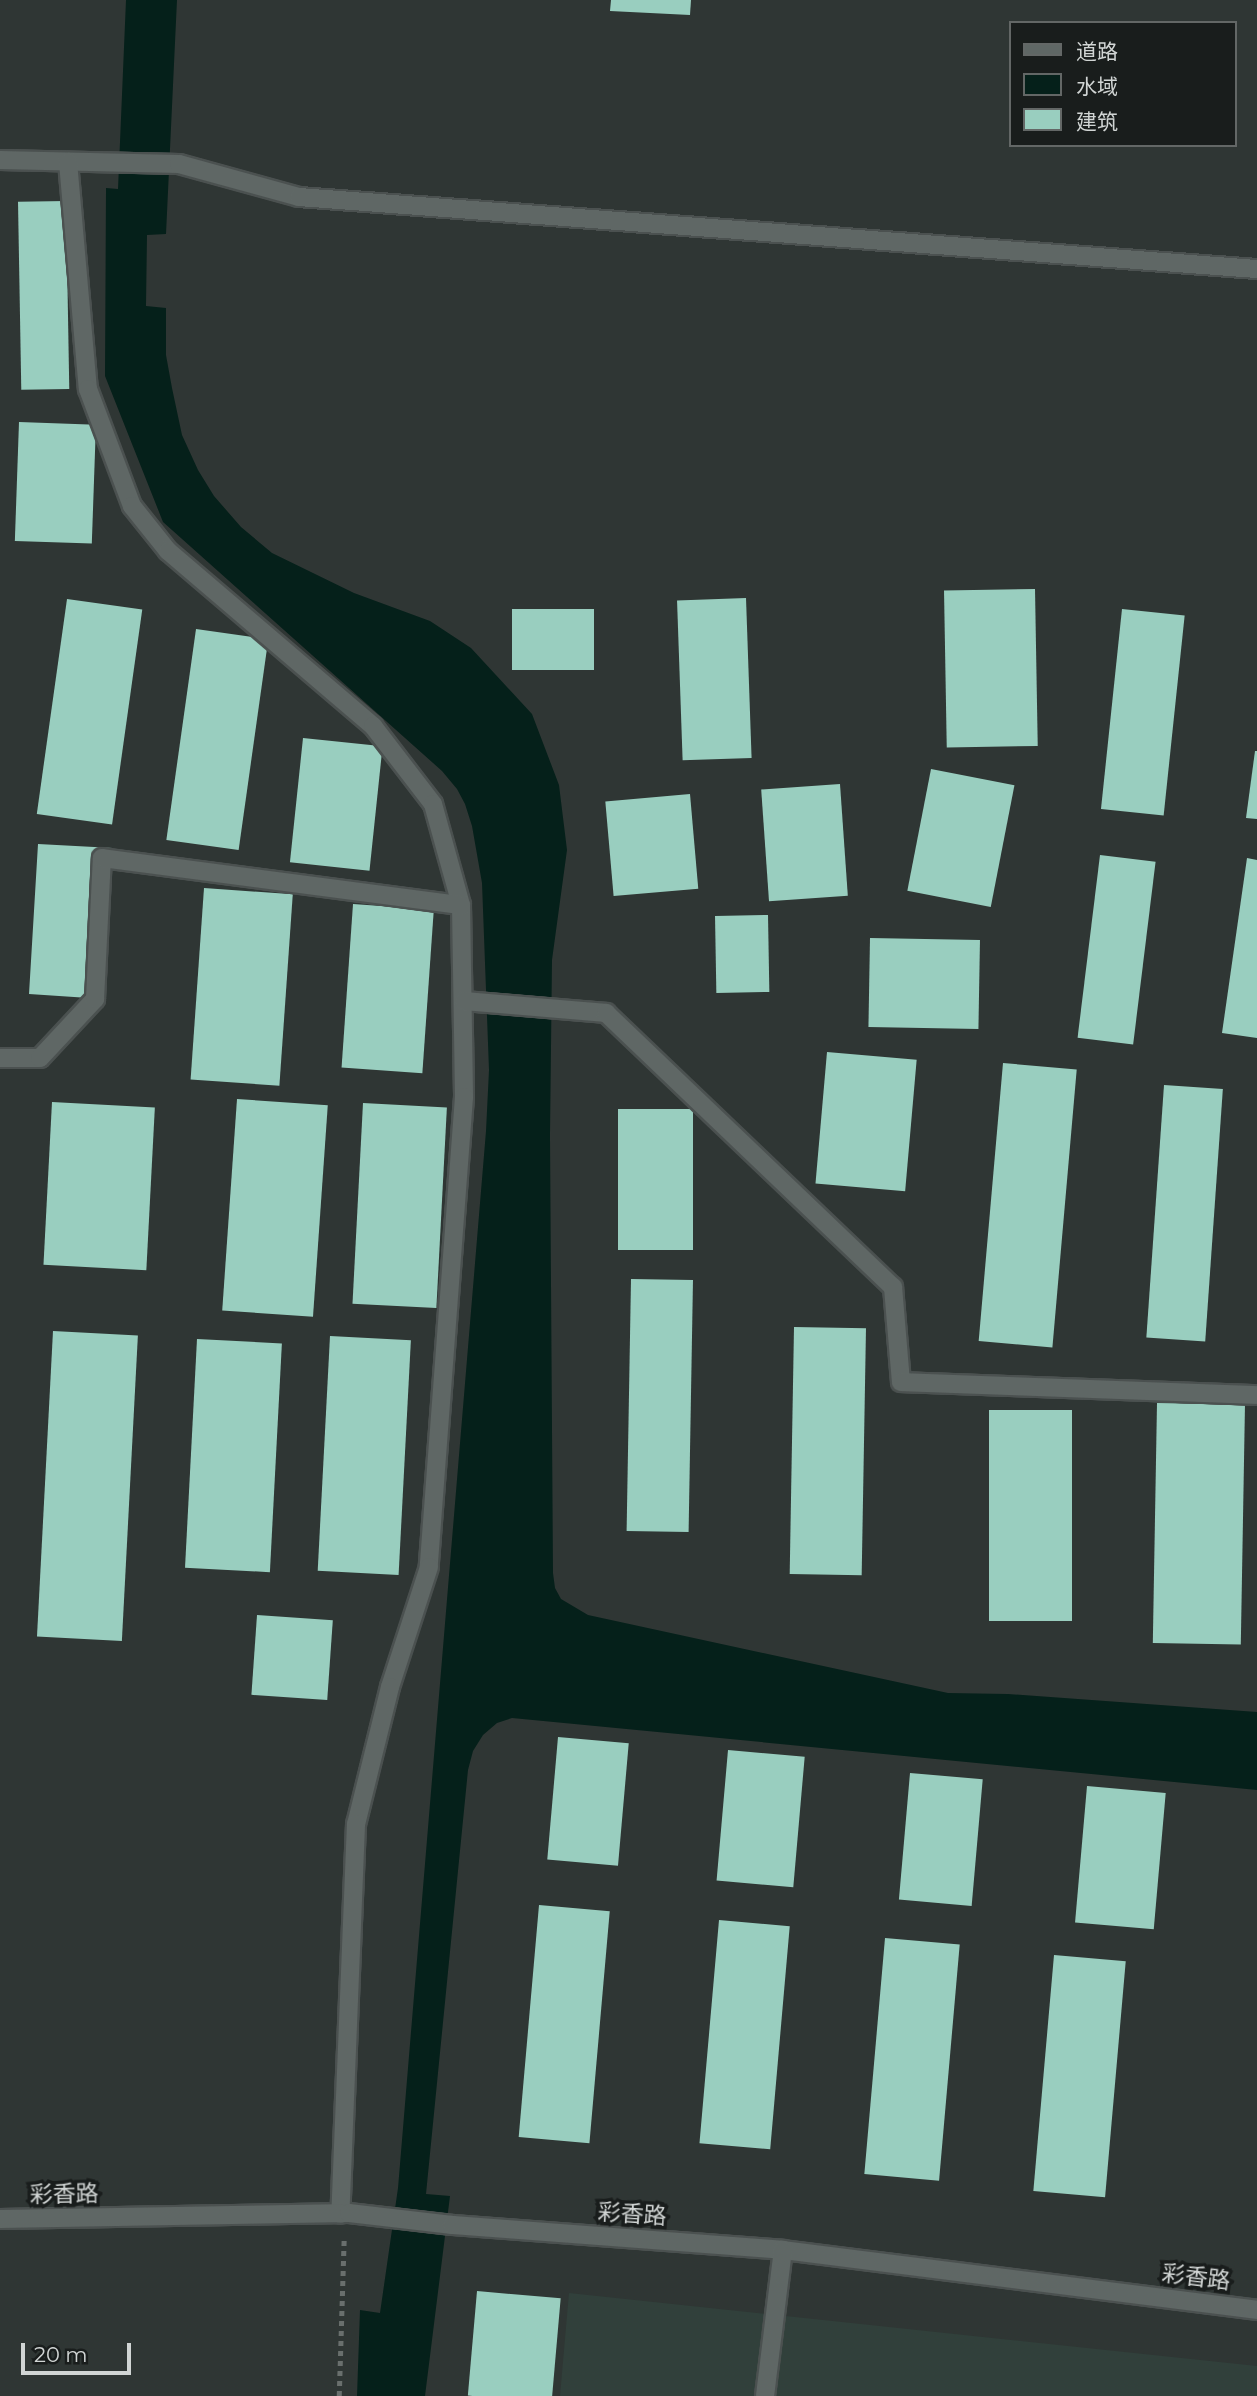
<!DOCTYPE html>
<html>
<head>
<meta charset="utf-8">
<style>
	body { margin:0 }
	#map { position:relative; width:1257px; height:2396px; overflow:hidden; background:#2f3634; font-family:Montserrat,"Noto Sans SC",sans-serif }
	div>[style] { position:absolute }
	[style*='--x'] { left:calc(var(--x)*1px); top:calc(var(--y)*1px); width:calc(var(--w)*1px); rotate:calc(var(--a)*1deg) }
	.built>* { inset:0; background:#31403b }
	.water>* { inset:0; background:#05201a }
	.building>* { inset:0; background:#99cebf; transform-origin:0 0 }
	.path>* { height:4.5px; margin-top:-2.25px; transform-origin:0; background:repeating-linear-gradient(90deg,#696f6d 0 5px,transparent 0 10px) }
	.roads { filter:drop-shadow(2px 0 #4b5150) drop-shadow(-2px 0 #4b5150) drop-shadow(0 2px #4b5150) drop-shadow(0 -2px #4b5150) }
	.minor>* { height:18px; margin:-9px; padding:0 9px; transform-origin:9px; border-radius:9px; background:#5f6765 }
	span { translate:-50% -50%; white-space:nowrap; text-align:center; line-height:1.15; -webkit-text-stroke:7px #191d1c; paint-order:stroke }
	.street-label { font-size:23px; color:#d1d5d4 }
	.legend { position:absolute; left:1009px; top:21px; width:228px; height:126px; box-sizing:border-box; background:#191d1c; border:2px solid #636766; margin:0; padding:9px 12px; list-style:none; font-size:21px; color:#d1d5d4 }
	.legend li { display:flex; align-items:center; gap:14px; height:35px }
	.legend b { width:35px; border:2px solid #636766 }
	.scale { position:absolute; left:21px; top:2343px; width:110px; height:32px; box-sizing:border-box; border:4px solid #d1d5d4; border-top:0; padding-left:9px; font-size:21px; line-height:24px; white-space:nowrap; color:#d1d5d4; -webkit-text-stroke:5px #191d1c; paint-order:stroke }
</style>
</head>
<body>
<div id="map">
	<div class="built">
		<i style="clip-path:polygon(569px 2293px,1257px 2366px,1257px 2396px,560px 2396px)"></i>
	</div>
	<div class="water">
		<i style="clip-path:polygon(126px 0,177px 0,166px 234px,147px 235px,146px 306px,166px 308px,166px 355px,172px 388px,182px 435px,198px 470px,214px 496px,241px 527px,272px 553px,354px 593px,430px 621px,471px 648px,532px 714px,559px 785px,567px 850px,552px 960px,550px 1136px,553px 1573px,555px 1588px,561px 1599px,588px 1615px,948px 1693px,1008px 1694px,1257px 1712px,1257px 1790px,512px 1718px,497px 1723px,483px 1735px,473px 1751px,468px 1770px,426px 2194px,450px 2196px,425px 2396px,357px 2396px,360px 2310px,380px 2313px,398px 2188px,486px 1131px,489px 1070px,482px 883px,472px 826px,465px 804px,457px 789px,442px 771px,163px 522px,105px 376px,106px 188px,118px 189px)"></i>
	</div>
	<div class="building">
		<i style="clip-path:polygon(611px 0,691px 0,690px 15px,610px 11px)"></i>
		<i style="left:66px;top:201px;width:188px;height:48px;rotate:89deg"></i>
		<i style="left:19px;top:422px;width:77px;height:119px;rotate:2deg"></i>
		<i style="left:1035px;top:589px;width:157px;height:91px;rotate:89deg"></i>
		<i style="left:746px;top:598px;width:160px;height:69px;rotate:88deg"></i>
		<i style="left:67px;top:599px;width:76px;height:217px;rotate:8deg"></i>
		<i style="left:512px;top:609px;width:82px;height:61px"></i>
		<i style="left:1122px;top:609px;width:63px;height:201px;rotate:6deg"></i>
		<i style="left:196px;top:629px;width:73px;height:213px;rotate:8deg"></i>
		<i style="left:303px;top:738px;width:80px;height:125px;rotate:6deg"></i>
		<i style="clip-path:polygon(1255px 751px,1257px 751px,1257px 819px,1246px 818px)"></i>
		<i style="left:931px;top:769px;width:85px;height:124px;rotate:11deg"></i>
		<i style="left:840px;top:784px;width:112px;height:79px;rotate:86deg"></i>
		<i style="left:690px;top:794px;width:95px;height:85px;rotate:85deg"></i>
		<i style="clip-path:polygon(38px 844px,113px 848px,102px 858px,104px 999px,29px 994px)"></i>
		<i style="left:1100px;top:855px;width:56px;height:184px;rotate:7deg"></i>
		<i style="clip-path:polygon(1247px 858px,1257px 860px,1257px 1038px,1222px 1033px)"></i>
		<i style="left:204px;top:888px;width:89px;height:192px;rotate:4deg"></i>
		<i style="left:353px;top:904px;width:81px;height:164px;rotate:4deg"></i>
		<i style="left:768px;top:915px;width:77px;height:53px;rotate:89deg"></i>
		<i style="left:870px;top:938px;width:110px;height:89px;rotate:1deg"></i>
		<i style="left:827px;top:1052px;width:90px;height:132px;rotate:5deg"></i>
		<i style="left:1003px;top:1063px;width:74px;height:279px;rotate:5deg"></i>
		<i style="left:1164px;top:1085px;width:59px;height:253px;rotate:4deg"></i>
		<i style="left:237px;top:1099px;width:91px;height:212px;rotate:4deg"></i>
		<i style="left:52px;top:1102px;width:103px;height:163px;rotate:3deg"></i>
		<i style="left:363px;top:1103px;width:84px;height:201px;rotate:3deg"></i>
		<i style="left:618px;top:1109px;width:75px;height:141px"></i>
		<i style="left:631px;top:1279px;width:62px;height:252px;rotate:1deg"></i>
		<i style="left:794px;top:1327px;width:72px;height:247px;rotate:1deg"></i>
		<i style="left:53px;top:1331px;width:85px;height:306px;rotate:3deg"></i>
		<i style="left:330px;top:1336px;width:81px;height:235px;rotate:3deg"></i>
		<i style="left:197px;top:1339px;width:85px;height:229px;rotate:3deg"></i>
		<i style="left:1157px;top:1403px;width:88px;height:240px;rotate:1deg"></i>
		<i style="left:989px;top:1410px;width:83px;height:211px"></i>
		<i style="left:257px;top:1615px;width:76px;height:80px;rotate:4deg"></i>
		<i style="left:558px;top:1737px;width:71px;height:123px;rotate:5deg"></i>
		<i style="left:728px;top:1750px;width:77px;height:131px;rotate:5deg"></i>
		<i style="left:910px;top:1773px;width:73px;height:127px;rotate:5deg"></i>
		<i style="left:1087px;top:1786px;width:79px;height:137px;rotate:5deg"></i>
		<i style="left:539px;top:1905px;width:71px;height:233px;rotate:5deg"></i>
		<i style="left:719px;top:1920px;width:71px;height:224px;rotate:5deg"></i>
		<i style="left:885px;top:1938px;width:75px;height:237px;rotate:5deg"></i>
		<i style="left:1054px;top:1955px;width:72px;height:237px;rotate:5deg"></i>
		<i style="left:477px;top:2291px;width:84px;height:105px;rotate:5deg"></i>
	</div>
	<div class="path">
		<i style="--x:339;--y:2396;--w:157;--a:-88.2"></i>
	</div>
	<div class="roads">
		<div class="minor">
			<i style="--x:0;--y:160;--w:179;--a:1.3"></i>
			<i style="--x:179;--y:164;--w:124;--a:15.4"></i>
			<i style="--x:299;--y:197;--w:961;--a:4.3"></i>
			<i style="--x:68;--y:162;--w:228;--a:85"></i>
			<i style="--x:88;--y:389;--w:125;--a:69.4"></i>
			<i style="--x:132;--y:506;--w:58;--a:51.3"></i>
			<i style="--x:168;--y:551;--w:270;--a:40.5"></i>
			<i style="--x:373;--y:726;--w:98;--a:52.4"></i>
			<i style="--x:433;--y:804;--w:105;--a:74.5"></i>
			<i style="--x:461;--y:905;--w:192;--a:89.1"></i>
			<i style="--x:464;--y:1097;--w:471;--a:94.3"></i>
			<i style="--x:429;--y:1567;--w:126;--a:108"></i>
			<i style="--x:390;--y:1687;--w:141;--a:103.9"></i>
			<i style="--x:356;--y:1824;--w:390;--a:92.3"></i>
			<i style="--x:464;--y:1001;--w:143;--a:4.8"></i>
			<i style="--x:606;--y:1013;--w:397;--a:43.7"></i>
			<i style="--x:893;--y:1287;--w:95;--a:85.2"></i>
			<i style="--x:901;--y:1382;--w:356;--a:2.1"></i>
			<i style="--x:0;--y:1058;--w:40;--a:0"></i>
			<i style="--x:40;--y:1058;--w:81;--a:-47"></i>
			<i style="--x:95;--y:999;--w:141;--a:-87.2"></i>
			<i style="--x:102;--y:858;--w:362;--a:7.5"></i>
			<i style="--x:0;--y:2219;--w:349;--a:-1"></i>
			<i style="--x:349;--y:2213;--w:104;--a:6.6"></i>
			<i style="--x:452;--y:2225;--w:332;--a:4.3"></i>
			<i style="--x:783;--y:2250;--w:478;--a:7.2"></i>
			<i style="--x:765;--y:2396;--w:147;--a:-83"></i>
		</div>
	</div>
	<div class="street-label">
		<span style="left:64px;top:2194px;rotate:-1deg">彩香路</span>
		<span style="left:632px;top:2214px;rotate:4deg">彩香路</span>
		<span style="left:1196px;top:2277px;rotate:7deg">彩香路</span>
	</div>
	<ul class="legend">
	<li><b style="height:9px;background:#5f6765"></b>道路</li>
	<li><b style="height:19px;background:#05201a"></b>水域</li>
	<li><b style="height:19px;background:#99cebf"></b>建筑</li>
	</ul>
	<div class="scale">20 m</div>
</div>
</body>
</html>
